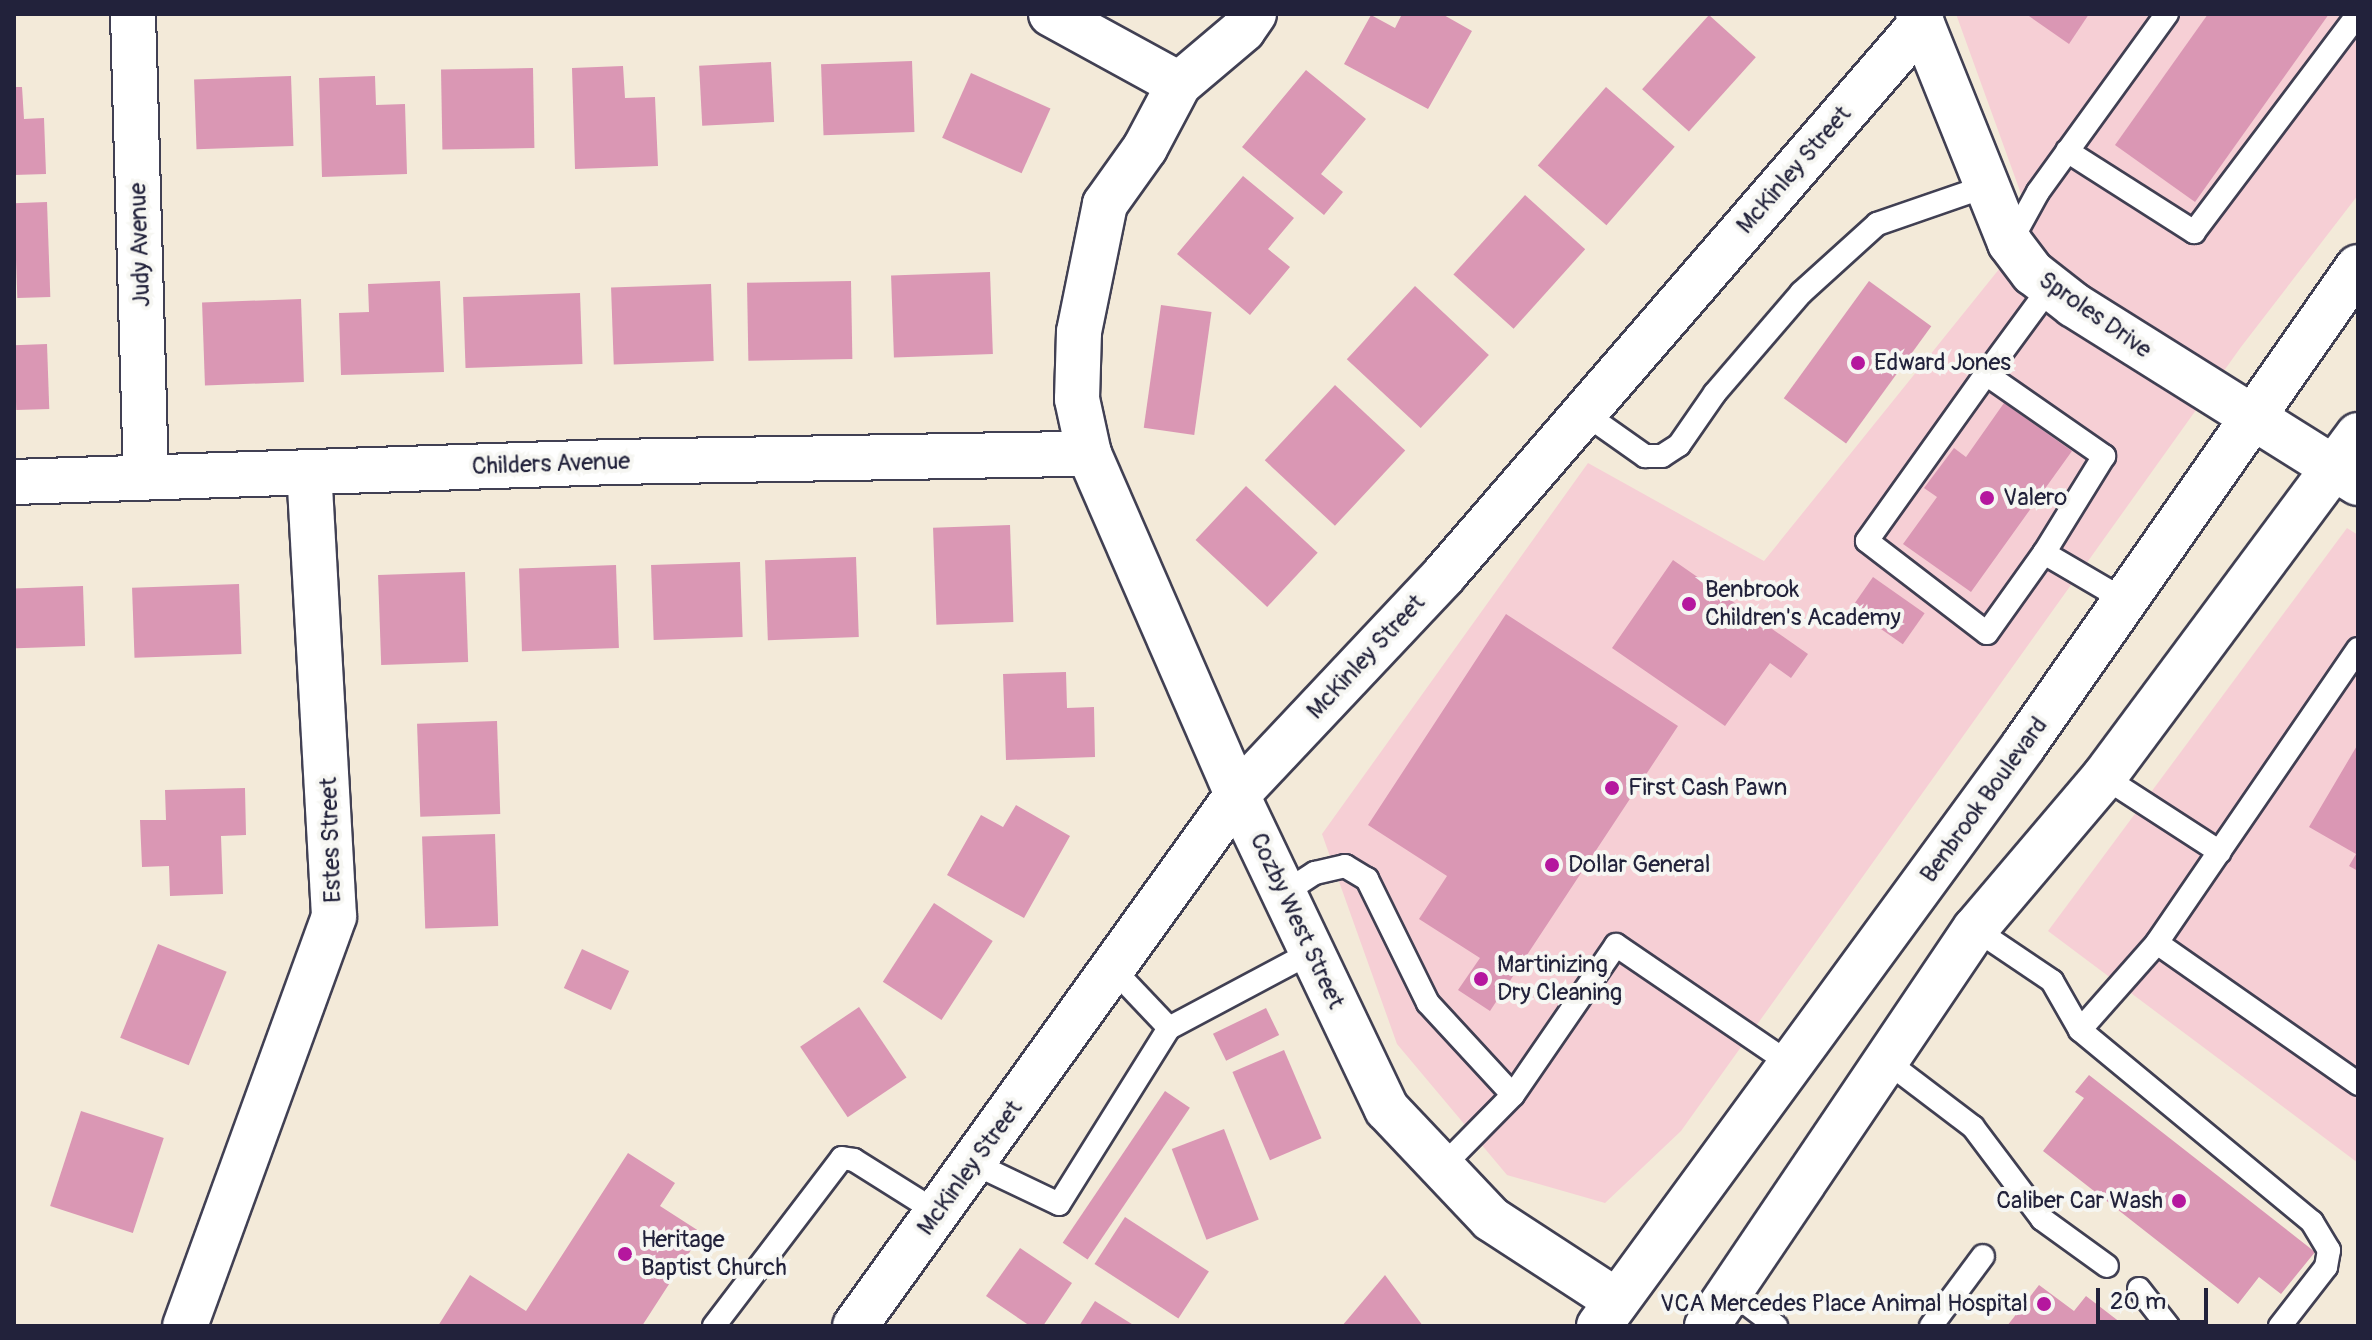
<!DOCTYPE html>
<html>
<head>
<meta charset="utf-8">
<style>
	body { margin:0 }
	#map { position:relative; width:2372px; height:1340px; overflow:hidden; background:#f3ead9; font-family:Pangolin,sans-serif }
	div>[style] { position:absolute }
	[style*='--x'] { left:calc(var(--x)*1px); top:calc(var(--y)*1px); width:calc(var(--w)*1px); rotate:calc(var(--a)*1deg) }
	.built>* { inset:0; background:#f6cfd5 }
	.building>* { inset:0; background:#da97b4; transform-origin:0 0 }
	.roads { filter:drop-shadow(2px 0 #414053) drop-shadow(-2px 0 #414053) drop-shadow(0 2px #414053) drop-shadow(0 -2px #414053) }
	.service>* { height:22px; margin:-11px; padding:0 11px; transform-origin:11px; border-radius:11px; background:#fff }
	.minor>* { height:44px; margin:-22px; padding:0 22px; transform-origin:22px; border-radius:22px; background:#fff }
	.tertiary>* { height:44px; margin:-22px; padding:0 22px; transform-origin:22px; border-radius:22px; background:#fff }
	.trunk>* { height:44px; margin:-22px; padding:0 22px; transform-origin:22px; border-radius:22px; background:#fff }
	.dots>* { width:22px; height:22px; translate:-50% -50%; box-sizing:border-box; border:4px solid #f6f6f2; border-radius:50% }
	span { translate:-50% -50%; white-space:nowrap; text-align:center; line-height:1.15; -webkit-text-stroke:8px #f6f6f2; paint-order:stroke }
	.street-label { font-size:24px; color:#22223b }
	.poi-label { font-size:24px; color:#22223b }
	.left { translate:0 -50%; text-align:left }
	.right { translate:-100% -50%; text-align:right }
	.frame { position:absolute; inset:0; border:16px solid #22223b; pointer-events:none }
	.scale { position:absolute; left:2096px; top:1288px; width:112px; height:36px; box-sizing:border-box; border:4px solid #22223b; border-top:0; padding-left:10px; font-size:24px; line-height:28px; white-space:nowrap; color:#22223b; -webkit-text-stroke:6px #f6f6f2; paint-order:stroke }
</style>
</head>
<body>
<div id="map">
	<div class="built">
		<i style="clip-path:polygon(1956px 14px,2358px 14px,2358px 195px,2241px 347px,1681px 1131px,1605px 1203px,1507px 1175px,1397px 1044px,1322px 834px,1588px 463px,1764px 561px,2033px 227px)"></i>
		<i style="clip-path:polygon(2347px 528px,2358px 535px,2358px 1163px,2048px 931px)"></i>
	</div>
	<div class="building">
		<i style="clip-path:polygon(1402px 14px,1442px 14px,1472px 31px,1428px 109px,1344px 64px,1371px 15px,1395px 28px)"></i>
		<i style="clip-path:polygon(2026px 14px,2089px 14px,2069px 44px)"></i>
		<i style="clip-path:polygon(2208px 14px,2329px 14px,2195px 202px,2115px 145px)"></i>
		<i style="left:1709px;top:15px;width:63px;height:100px;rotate:42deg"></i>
		<i style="left:912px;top:61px;width:71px;height:91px;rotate:88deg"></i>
		<i style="left:771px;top:62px;width:60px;height:72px;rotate:87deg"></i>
		<i style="clip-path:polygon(623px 66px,625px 98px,655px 97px,658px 166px,575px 169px,572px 68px)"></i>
		<i style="left:533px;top:68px;width:80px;height:92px;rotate:89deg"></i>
		<i style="clip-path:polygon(1306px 70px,1366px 119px,1321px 174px,1343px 192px,1324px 215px,1242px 147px)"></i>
		<i style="left:971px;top:73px;width:87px;height:71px;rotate:24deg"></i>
		<i style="left:291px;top:76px;width:70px;height:97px;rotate:88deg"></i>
		<i style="clip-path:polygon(375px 76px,376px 105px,405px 104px,407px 174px,322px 177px,319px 78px)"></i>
		<i style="clip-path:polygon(14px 87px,22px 87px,24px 119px,44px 118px,46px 174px,14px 175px)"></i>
		<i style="left:1606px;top:87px;width:91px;height:104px;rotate:41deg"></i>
		<i style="clip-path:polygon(1243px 176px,1294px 218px,1268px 249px,1290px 267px,1250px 315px,1177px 254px)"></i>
		<i style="left:1525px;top:195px;width:81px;height:107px;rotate:42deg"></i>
		<i style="left:47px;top:202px;width:95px;height:33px;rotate:88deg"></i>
		<i style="left:990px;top:272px;width:82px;height:99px;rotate:88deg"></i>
		<i style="clip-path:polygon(440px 281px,444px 372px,341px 375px,339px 313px,369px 312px,368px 284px)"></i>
		<i style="left:851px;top:281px;width:78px;height:104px;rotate:89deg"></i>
		<i style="left:1869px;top:281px;width:77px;height:145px;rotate:36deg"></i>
		<i style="left:711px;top:284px;width:77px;height:100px;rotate:88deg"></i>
		<i style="left:1415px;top:286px;width:101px;height:100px;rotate:43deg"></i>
		<i style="left:580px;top:293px;width:71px;height:117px;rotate:88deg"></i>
		<i style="left:301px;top:299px;width:83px;height:99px;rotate:88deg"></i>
		<i style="left:1161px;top:305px;width:51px;height:124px;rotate:8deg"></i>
		<i style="left:47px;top:344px;width:65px;height:33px;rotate:88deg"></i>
		<i style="left:1335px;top:385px;width:96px;height:103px;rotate:43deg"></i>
		<i style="clip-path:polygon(2004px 403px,2072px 451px,1971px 592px,1903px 544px,1937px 497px,1924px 488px,1954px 448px,1966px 457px)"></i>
		<i style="left:1246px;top:486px;width:98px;height:74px;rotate:43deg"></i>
		<i style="left:1010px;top:525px;width:97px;height:77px;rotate:88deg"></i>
		<i style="left:856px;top:557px;width:80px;height:91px;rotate:88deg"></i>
		<i style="clip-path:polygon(1673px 560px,1808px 654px,1791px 678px,1770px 663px,1725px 726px,1612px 648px)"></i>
		<i style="left:740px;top:562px;width:75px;height:89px;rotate:88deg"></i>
		<i style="left:616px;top:565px;width:83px;height:97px;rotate:88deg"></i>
		<i style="left:465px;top:572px;width:90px;height:87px;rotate:88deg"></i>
		<i style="left:1873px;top:577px;width:63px;height:38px;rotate:35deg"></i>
		<i style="left:239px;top:584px;width:70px;height:107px;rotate:88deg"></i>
		<i style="left:83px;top:586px;width:60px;height:69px;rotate:88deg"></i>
		<i style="clip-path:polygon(1506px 614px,1678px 726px,1490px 1011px,1458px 990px,1480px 958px,1419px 919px,1447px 876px,1368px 825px)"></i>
		<i style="clip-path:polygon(1066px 672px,1067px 708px,1094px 707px,1095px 757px,1006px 760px,1003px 674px)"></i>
		<i style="left:497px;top:721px;width:93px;height:80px;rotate:88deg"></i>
		<i style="clip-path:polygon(2358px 744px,2358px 871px,2349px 866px,2356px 854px,2309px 827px)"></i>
		<i style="clip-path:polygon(245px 788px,246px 835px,221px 836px,223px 894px,170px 896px,169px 866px,142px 867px,140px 820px,166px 820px,165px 790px)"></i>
		<i style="clip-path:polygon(1016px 805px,1070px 836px,1024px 918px,947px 875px,981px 815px,1003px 827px)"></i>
		<i style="left:495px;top:834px;width:92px;height:73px;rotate:88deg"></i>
		<i style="left:934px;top:903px;width:70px;height:94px;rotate:33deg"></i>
		<i style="left:158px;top:944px;width:74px;height:101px;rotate:22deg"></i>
		<i style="left:582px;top:949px;width:52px;height:43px;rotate:25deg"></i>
		<i style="left:859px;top:1007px;width:85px;height:71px;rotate:56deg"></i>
		<i style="left:1266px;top:1008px;width:30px;height:59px;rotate:64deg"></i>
		<i style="left:1284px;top:1050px;width:96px;height:56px;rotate:67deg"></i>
		<i style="clip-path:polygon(2089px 1075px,2315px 1252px,2281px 1294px,2259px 1277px,2238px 1304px,2043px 1151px,2084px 1098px,2075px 1092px)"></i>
		<i style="left:1165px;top:1091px;width:30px;height:183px;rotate:34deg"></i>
		<i style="left:81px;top:1111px;width:87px;height:100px;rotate:18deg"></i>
		<i style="left:1224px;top:1129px;width:97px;height:56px;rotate:69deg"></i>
		<i style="clip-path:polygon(628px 1153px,675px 1183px,660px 1206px,702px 1233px,642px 1326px,438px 1326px,470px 1275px,526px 1311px)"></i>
		<i style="left:1125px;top:1217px;width:100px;height:56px;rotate:33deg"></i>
		<i style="clip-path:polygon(1020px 1248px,1072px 1283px,1043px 1326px,1030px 1326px,986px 1296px)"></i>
		<i style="clip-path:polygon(1385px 1275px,1423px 1326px,1342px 1326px)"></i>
		<i style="clip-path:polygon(2039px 1285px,2074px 1311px,2086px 1296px,2125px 1326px,2007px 1326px)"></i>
		<i style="clip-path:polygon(1095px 1301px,1135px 1326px,1079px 1326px)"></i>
	</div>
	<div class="roads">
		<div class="service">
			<i style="--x:2067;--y:151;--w:151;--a:32.5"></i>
			<i style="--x:2194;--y:232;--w:273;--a:-53"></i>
			<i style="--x:2010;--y:243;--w:58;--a:-61.2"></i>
			<i style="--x:2038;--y:192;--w:220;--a:-54.1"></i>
			<i style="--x:2050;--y:287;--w:108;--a:126.3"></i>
			<i style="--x:1986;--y:374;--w:144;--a:34.8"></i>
			<i style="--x:2104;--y:456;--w:114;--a:121.7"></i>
			<i style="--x:2044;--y:553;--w:95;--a:30.3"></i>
			<i style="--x:1986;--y:374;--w:205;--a:125.5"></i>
			<i style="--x:1867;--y:541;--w:151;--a:37.5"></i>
			<i style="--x:1987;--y:633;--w:98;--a:-54.5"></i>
			<i style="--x:1584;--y:413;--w:75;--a:35.2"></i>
			<i style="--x:1645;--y:456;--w:17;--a:0"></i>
			<i style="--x:1662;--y:456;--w:20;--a:-33"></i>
			<i style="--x:1679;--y:445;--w:63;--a:-55.3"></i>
			<i style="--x:1715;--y:393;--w:132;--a:-49.3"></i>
			<i style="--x:1801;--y:293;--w:103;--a:-42.2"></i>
			<i style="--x:1877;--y:224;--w:116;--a:-19.1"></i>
			<i style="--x:2358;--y:649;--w:356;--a:124.4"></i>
			<i style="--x:2157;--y:943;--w:246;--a:35"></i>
			<i style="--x:2104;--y:777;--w:138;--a:32.9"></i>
			<i style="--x:1284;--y:893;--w:37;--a:-33"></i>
			<i style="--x:1315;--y:873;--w:31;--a:-13"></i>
			<i style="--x:1345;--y:866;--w:26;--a:31"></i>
			<i style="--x:1367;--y:879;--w:138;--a:63.8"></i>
			<i style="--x:1428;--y:1003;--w:125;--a:47.3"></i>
			<i style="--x:1975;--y:929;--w:93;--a:34"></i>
			<i style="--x:2052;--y:981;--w:56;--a:60.3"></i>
			<i style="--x:2080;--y:1030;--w:301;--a:39.6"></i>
			<i style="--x:2312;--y:1222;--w:33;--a:59"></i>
			<i style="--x:2329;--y:1250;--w:17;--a:100"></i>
			<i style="--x:2326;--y:1267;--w:75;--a:127.9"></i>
			<i style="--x:1114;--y:970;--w:80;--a:46.5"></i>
			<i style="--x:2080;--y:1030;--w:116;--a:-48.5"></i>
			<i style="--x:1886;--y:1061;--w:109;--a:37.2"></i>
			<i style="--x:1973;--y:1127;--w:115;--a:53.1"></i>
			<i style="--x:2042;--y:1219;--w:80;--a:35.9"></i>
			<i style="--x:973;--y:1163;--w:95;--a:25.5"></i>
			<i style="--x:1059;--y:1204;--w:208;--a:-58"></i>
			<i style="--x:1169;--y:1028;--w:162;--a:-28"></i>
			<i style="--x:1442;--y:1167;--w:101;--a:-45.4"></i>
			<i style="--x:1513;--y:1095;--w:182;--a:-55.5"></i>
			<i style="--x:1616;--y:945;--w:213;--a:34.3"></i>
			<i style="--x:2139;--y:1289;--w:47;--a:51.9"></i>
			<i style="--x:1730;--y:1291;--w:58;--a:37.3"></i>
			<i style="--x:714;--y:1326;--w:211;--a:-52.7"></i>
			<i style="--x:842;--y:1158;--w:12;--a:9"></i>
			<i style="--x:854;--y:1160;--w:98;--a:32.1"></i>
			<i style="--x:1931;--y:1326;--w:87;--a:-53.4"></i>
		</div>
		<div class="minor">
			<i style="--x:133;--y:14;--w:463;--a:88.4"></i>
			<i style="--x:1051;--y:14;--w:146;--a:28.7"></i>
			<i style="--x:1254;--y:14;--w:19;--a:125"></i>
			<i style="--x:1243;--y:30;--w:84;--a:139.8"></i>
			<i style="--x:1179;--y:84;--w:72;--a:118"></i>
			<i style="--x:1145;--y:148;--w:69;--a:125.5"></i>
			<i style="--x:1105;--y:204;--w:131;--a:101.5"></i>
			<i style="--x:1079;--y:332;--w:67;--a:91.7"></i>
			<i style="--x:1077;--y:399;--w:56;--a:77.7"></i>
			<i style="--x:1089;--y:454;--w:372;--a:66.5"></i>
			<i style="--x:1237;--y:795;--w:348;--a:64.5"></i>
			<i style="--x:1387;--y:1109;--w:151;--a:46.6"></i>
			<i style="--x:1491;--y:1219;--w:150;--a:33.1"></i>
			<i style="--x:14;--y:482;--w:599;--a:-1.91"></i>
			<i style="--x:613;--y:462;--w:476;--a:-1"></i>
			<i style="--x:185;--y:1326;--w:436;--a:-70"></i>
			<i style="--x:334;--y:916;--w:444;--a:-93.2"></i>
			<i style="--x:855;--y:1326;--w:654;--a:-54.27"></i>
			<i style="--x:1237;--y:795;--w:302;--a:-46.7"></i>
			<i style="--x:1444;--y:575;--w:730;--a:-49.11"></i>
		</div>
		<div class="tertiary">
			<i style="--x:1918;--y:14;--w:247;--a:68.1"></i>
			<i style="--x:2010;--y:243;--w:38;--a:53"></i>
			<i style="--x:2033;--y:273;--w:52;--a:38"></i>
			<i style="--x:2074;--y:305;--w:335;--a:32.1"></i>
		</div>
		<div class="trunk">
			<i style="--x:1599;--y:1326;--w:720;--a:-53.81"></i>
			<i style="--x:2024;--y:745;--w:583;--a:-55.06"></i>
			<i style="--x:1707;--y:1326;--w:479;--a:-56"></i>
			<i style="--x:1975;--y:929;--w:199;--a:-49.7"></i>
			<i style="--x:2104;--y:777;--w:426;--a:-53.4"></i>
		</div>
	</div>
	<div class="dots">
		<i style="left:1858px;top:363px;background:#b5179e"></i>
		<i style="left:1987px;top:498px;background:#b5179e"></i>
		<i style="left:1689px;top:604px;background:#b5179e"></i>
		<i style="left:1612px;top:788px;background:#b5179e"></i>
		<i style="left:1552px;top:865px;background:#b5179e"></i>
		<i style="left:1481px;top:979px;background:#b5179e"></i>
		<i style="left:2179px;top:1201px;background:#b5179e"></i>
		<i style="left:625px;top:1254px;background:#b5179e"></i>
		<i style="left:2044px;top:1304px;background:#b5179e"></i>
	</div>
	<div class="street-label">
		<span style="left:1794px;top:170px;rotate:-49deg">McKinley Street</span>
		<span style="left:140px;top:245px;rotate:-92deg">Judy Avenue</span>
		<span style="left:2095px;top:315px;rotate:35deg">Sproles Drive</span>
		<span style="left:551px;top:464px;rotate:-2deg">Childers Avenue</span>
		<span style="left:1366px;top:657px;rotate:-47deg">McKinley Street</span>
		<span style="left:1984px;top:800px;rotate:-54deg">Benbrook Boulevard</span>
		<span style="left:331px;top:840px;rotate:-92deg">Estes Street</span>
		<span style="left:1297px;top:921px;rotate:65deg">Cozby West Street</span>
		<span style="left:970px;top:1168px;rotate:-54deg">McKinley Street</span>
	</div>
	<div class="poi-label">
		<span class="left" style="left:1874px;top:363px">Edward Jones</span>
		<span class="left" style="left:2003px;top:498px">Valero</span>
		<span class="left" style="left:1705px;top:604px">Benbrook<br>Children's Academy</span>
		<span class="left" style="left:1628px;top:788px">First Cash Pawn</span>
		<span class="left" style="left:1568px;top:865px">Dollar General</span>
		<span class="left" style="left:1497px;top:979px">Martinizing<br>Dry Cleaning</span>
		<span class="right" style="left:2163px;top:1201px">Caliber Car Wash</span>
		<span class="left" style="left:641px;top:1254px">Heritage<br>Baptist Church</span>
		<span class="right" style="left:2028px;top:1304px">VCA Mercedes Place Animal Hospital</span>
	</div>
	<div class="frame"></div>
	<div class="scale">20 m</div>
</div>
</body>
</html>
